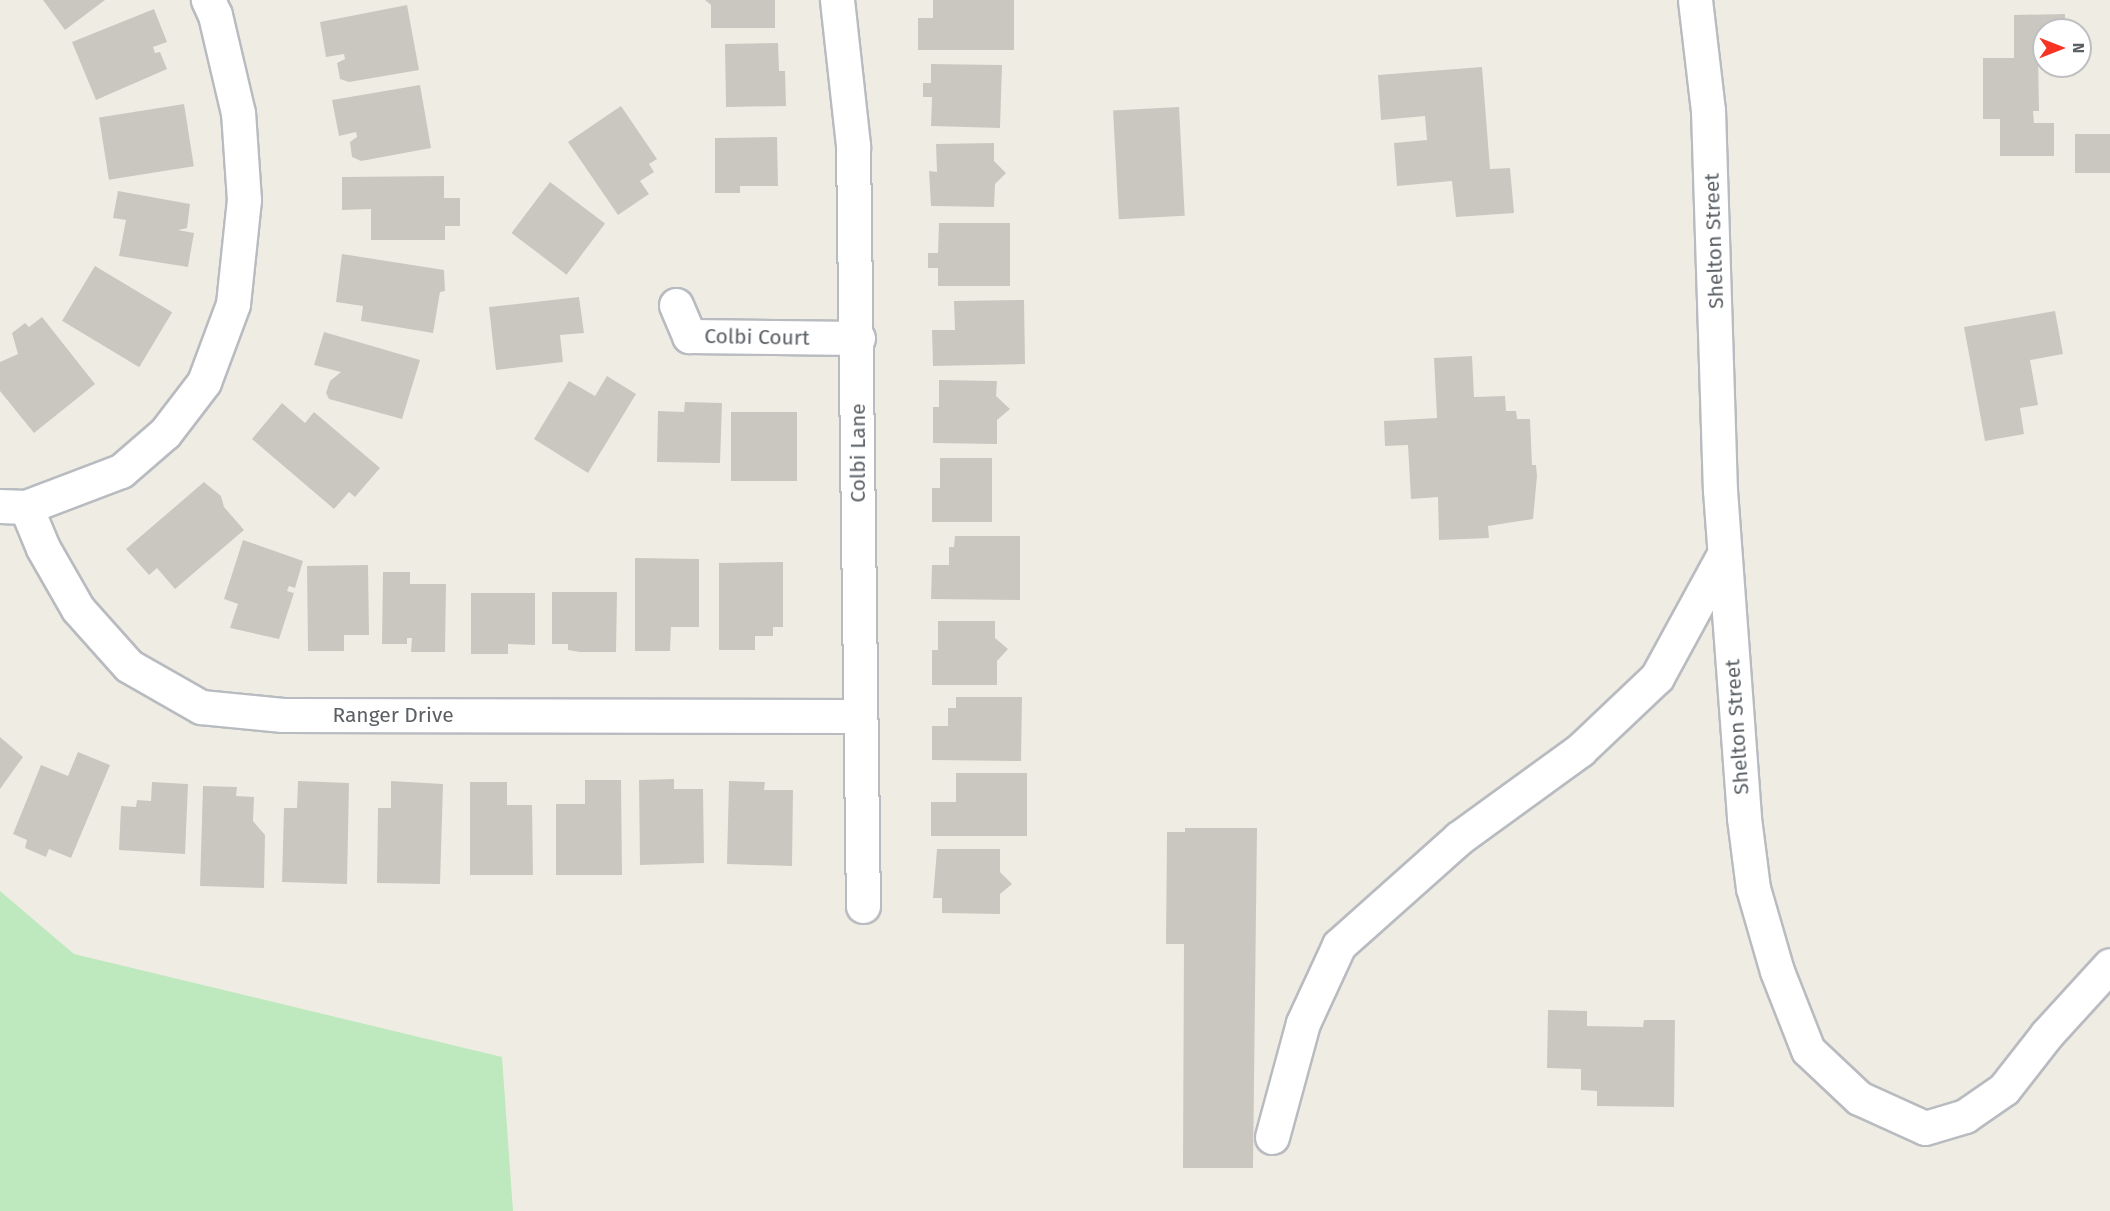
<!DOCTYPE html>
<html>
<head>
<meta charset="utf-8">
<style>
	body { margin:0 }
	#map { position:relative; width:2110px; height:1211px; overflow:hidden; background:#efede3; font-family:"Fira Sans",sans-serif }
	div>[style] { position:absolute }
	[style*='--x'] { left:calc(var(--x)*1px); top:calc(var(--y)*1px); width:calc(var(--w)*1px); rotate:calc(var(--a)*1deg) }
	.green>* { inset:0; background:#bee9be }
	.building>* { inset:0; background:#cac7c0; transform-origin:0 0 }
	.roads { filter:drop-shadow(2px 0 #b8bbc0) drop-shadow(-2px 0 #b8bbc0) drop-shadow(0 2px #b8bbc0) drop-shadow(0 -2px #b8bbc0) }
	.minor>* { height:33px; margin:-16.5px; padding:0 16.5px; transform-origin:16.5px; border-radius:16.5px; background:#fff }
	span { translate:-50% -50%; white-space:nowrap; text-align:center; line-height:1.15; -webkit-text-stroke:4.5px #fff; paint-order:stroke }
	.street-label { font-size:21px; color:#5b6065 }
	.north { position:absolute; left:2032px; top:18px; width:60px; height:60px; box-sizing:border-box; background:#fff; border:2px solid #bdbfc1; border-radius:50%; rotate:90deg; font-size:16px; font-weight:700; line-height:24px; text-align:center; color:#5b6065 }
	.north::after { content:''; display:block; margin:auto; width:21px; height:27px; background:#f63423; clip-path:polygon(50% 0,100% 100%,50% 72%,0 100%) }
</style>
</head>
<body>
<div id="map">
	<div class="green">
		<i style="clip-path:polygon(0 891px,74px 954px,502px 1057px,513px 1211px,0 1211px)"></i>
	</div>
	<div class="building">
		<i style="clip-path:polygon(43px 0,105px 0,65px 30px)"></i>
		<i style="clip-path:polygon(705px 0,775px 0,775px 28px,711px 28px,711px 5px)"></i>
		<i style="clip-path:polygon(933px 0,1014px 0,1014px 50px,918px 50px,918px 18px,933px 18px)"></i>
		<i style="clip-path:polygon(407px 5px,419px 70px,349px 82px,340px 79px,337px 63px,345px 59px,344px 54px,326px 57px,320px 22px)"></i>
		<i style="clip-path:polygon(154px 9px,167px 42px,153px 47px,155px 53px,160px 52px,167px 69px,96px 100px,72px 42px)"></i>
		<i style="clip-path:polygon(2065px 14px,2065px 30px,2044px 30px,2044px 52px,2038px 52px,2039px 111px,2033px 111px,2034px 123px,2054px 123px,2054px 156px,2000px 156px,2000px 119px,1983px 119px,1983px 58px,2014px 58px,2014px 15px)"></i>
		<i style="clip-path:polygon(778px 43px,779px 71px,785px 71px,786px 106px,726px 107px,725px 44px)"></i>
		<i style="clip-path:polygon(931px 64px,1002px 65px,1000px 128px,931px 126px,932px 97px,923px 97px,923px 83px,931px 83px)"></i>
		<i style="clip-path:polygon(1482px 67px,1490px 169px,1510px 168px,1514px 213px,1456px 217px,1452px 181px,1397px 186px,1394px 143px,1427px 140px,1425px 116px,1381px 120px,1378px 75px)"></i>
		<i style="clip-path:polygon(420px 85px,431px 148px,361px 161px,352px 157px,350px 142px,357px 137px,356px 132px,339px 136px,332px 100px)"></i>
		<i style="left:184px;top:104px;width:63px;height:86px;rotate:81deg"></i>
		<i style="clip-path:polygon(621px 106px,657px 159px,649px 164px,654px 172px,640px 181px,649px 194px,618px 215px,568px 142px)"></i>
		<i style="left:1179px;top:107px;width:109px;height:66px;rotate:87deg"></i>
		<i style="left:2075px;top:134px;width:35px;height:39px"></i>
		<i style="clip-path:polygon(777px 137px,778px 186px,740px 186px,740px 193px,715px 193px,715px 138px)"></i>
		<i style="clip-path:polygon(994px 143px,994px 161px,1006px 173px,995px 184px,994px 207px,931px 206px,929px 171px,937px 172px,936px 144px)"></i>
		<i style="clip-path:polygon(444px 176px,444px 198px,460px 198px,460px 226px,445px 226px,445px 240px,371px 240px,371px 209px,342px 210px,342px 177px)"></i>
		<i style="left:550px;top:182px;width:69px;height:64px;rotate:37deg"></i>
		<i style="clip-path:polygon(118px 191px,190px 204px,187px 228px,178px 230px,194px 233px,188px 267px,119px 256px,126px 220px,113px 218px)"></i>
		<i style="clip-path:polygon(939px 223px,1010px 223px,1010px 286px,938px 286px,938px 268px,928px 268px,928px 253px,938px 253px)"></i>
		<i style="clip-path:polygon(342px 254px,444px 270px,445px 291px,440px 292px,433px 333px,361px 321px,363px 306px,336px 302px)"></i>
		<i style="left:95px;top:266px;width:90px;height:64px;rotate:31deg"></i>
		<i style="clip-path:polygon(579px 297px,584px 333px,560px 335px,563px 362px,496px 370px,489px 307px)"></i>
		<i style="clip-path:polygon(1024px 300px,1025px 364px,933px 366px,932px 330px,955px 330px,954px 301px)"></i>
		<i style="clip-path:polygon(2055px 311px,2063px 354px,2030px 360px,2038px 405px,2020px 408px,2024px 434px,1985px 441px,1964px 327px)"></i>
		<i style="clip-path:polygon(42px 317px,95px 384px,34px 433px,0 391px,0 362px,18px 354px,12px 333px,25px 323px,29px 327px)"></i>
		<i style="clip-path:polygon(324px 332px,420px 360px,402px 419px,329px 399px,326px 393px,330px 381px,341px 372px,314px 365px)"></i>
		<i style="clip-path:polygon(1472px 356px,1474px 397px,1505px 396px,1506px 411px,1516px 411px,1517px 419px,1530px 419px,1532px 465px,1536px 465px,1537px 476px,1533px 519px,1488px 526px,1489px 538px,1439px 540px,1438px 497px,1411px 499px,1408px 445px,1385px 446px,1384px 421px,1437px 418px,1434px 358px)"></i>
		<i style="clip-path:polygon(607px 376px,636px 394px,588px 473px,534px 439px,569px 381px,595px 396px)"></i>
		<i style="clip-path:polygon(939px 380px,997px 381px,996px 396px,1010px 409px,997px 420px,997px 444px,933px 443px,933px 407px,939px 407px)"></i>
		<i style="clip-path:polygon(685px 402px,722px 403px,720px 463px,657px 462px,658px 411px,684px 412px)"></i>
		<i style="clip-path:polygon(282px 403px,305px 423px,314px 412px,380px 468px,355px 497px,349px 492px,334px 509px,252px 439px)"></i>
		<i style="left:731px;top:412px;width:66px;height:69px"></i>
		<i style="clip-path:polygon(940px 458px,992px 458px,992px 522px,932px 522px,932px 488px,940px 488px)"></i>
		<i style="clip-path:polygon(204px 482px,221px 496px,224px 507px,244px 530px,175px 589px,157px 568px,149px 575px,126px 549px)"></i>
		<i style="clip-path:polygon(955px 536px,1020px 536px,1020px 600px,931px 599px,932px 565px,949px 565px,949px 547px,954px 547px)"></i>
		<i style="clip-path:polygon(243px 540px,303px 561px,295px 588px,289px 586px,287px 591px,294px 593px,279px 639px,230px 628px,238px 604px,224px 599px)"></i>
		<i style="clip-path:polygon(635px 558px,699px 559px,699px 627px,671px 627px,670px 651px,635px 651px)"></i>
		<i style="clip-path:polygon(783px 562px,783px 627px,773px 627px,773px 636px,755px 636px,755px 650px,719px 650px,719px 563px)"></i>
		<i style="clip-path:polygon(368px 565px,369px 635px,344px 635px,344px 651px,308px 651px,307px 566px)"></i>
		<i style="clip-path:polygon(383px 572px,410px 572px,410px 584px,446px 584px,445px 652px,411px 652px,412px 638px,407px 638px,407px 644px,382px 644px)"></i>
		<i style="clip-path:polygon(552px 592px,617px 592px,616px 652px,580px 652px,568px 650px,568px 644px,552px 644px)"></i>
		<i style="clip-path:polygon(471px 593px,535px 593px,535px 645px,508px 644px,508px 654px,471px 654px)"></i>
		<i style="clip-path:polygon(938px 621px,995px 621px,995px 638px,1008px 649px,997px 661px,997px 685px,932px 685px,932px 650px,938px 650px)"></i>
		<i style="clip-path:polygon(956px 697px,1022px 697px,1021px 761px,932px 760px,932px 726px,948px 726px,948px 708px,956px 708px)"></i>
		<i style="clip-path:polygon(0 737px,23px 757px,0 789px)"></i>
		<i style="clip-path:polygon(78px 752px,110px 765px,71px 858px,49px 849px,46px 857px,25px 848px,27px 840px,13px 834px,41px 765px,68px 776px)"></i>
		<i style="clip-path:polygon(956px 773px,1027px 773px,1027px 836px,931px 836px,931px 802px,956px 802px)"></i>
		<i style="clip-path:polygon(674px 779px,674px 789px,703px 789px,704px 863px,640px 865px,639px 780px)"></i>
		<i style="clip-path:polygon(585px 780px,621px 780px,622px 875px,556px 875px,556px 804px,585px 804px)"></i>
		<i style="clip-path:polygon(298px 781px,349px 783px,347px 884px,282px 882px,284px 808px,297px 808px)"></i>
		<i style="clip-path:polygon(391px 781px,443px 784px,440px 884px,377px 883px,378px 808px,391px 808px)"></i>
		<i style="clip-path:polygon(729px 781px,765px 782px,764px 790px,793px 790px,792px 866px,727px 864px)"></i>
		<i style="clip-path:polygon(152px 782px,188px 784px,185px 854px,119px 850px,121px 806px,136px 807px,137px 800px,151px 801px)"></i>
		<i style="clip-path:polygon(470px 782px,507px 782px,507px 805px,532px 805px,533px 875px,470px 875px)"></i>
		<i style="clip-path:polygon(203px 786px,237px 787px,236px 796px,254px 797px,253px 821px,265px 835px,264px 888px,200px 886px)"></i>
		<i style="clip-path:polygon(1185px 828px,1257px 828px,1253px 1168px,1183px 1168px,1184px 944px,1166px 944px,1167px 832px,1185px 832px)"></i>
		<i style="clip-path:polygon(937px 849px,1000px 849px,1000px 872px,1012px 884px,1000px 894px,1000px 914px,942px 913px,942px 898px,933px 898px)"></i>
		<i style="clip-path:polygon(1548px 1010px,1587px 1011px,1587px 1026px,1643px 1027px,1644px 1020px,1675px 1020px,1674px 1107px,1597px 1106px,1597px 1091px,1581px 1090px,1581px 1069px,1547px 1068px)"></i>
	</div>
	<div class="roads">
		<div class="minor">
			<i style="--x:837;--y:0;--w:147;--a:83.7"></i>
			<i style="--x:853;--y:146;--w:760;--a:89.25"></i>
			<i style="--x:1695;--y:0;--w:111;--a:83.3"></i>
			<i style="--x:1708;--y:110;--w:380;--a:88.2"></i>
			<i style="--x:1720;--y:490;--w:329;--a:85.8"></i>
			<i style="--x:1744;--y:818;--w:71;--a:82.7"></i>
			<i style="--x:1753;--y:888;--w:86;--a:73.9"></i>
			<i style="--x:1777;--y:971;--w:85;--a:68.6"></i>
			<i style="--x:1808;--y:1050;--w:70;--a:43.3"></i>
			<i style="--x:1859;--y:1098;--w:72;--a:24.4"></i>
			<i style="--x:1925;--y:1128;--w:42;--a:-16.7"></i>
			<i style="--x:1965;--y:1116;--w:47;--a:-34.7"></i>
			<i style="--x:2004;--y:1089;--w:70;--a:-52"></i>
			<i style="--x:2047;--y:1034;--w:93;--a:-47.6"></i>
			<i style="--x:676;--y:305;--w:34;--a:67"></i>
			<i style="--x:689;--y:336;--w:169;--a:0.7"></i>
			<i style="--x:0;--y:506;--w:26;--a:2"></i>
			<i style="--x:26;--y:507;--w:102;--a:-20.8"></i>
			<i style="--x:121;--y:471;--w:58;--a:-40.8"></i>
			<i style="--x:165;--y:433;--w:64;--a:-52.6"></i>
			<i style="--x:204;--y:382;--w:83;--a:-69.6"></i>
			<i style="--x:233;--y:304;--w:105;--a:-84"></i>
			<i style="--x:244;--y:200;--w:87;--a:-93.9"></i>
			<i style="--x:238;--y:113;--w:101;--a:-103.2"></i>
			<i style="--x:215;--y:15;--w:17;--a:-115"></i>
			<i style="--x:26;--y:507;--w:44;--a:67.5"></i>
			<i style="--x:43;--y:548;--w:70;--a:60.2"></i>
			<i style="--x:78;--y:609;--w:76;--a:48.2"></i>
			<i style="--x:129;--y:666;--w:83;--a:29.7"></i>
			<i style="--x:201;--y:707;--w:82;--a:5.6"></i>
			<i style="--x:283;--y:715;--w:576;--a:0.1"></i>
			<i style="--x:1272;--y:1137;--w:118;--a:-74.8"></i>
			<i style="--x:1303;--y:1023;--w:86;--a:-65.2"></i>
			<i style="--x:1339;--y:945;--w:161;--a:-41.7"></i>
			<i style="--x:1459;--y:838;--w:150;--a:-36"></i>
			<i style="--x:1580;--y:750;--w:106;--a:-43.5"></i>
			<i style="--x:1657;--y:677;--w:140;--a:-61.4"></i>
		</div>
	</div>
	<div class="street-label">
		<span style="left:1714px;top:241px;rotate:-92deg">Shelton Street</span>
		<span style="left:757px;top:337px;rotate:1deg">Colbi Court</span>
		<span style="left:858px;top:453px;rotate:-90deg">Colbi Lane</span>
		<span style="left:393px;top:715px">Ranger Drive</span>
		<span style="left:1737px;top:727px;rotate:-94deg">Shelton Street</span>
	</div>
	<div class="north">N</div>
</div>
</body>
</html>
